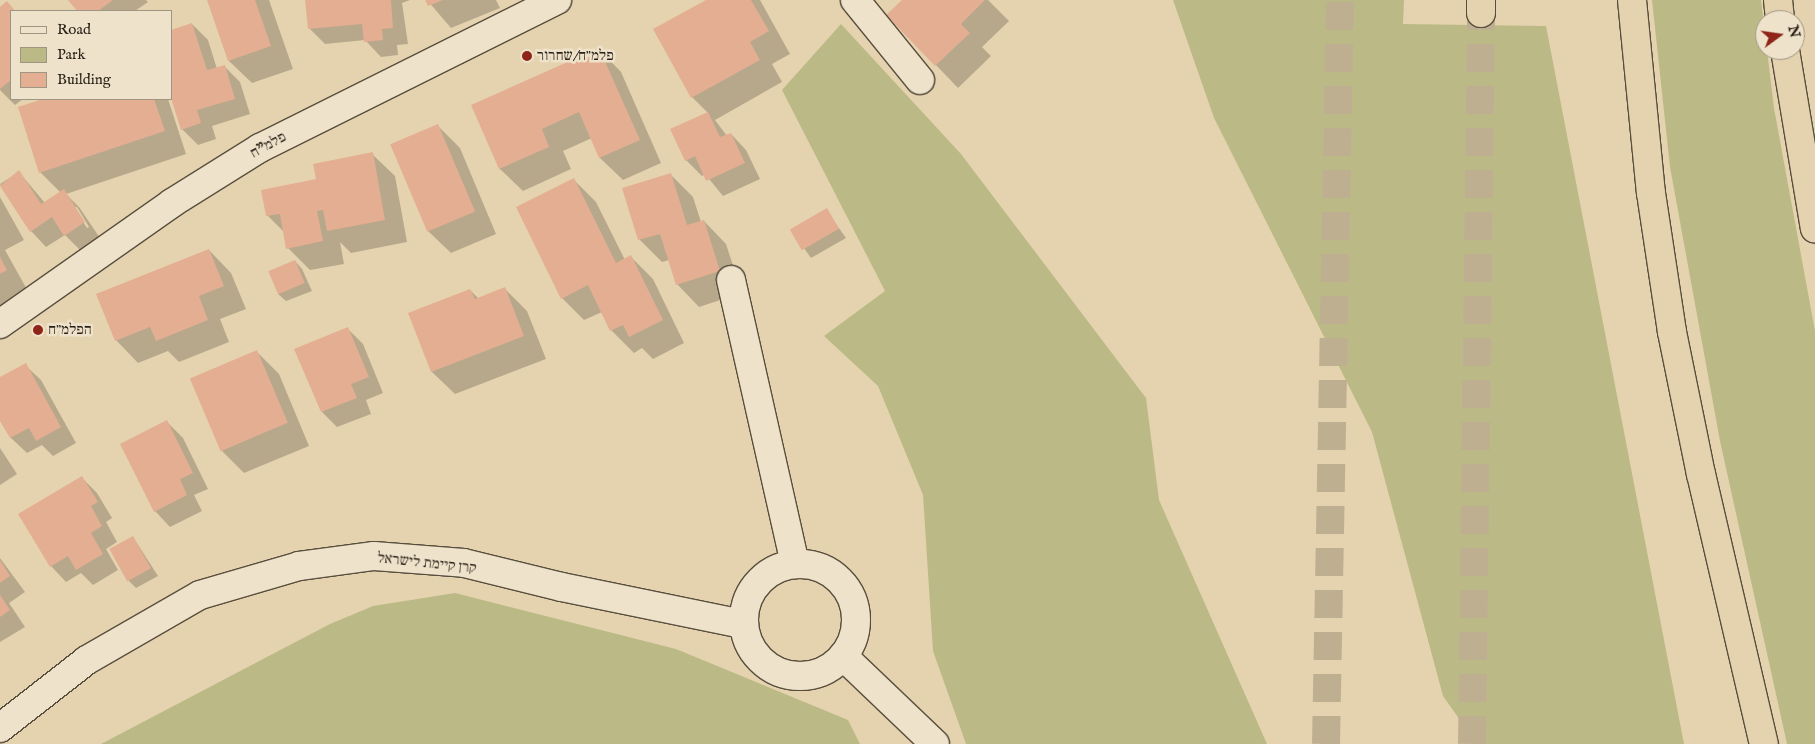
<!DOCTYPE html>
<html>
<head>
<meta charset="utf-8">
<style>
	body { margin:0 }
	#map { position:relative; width:1815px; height:744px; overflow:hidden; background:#e5d3af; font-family:"IM FELL English","Frank Ruhl Libre",serif }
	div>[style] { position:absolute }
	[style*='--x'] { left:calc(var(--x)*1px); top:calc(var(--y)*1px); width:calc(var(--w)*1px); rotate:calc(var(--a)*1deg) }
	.green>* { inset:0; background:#bbba86 }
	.shadow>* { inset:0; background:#0003 }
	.building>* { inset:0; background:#e3ae91; transform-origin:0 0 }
	.highway-tunnel>* { height:28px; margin-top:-14px; transform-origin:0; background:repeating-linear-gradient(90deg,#bfaf91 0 28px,transparent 0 42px) }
	.roads { filter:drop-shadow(1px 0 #584e3d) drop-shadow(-1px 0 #584e3d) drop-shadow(0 1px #584e3d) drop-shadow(0 -1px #584e3d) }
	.minor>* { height:28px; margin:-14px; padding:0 14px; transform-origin:14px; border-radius:14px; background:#eee2cb }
	.minor>.ring { margin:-14px; padding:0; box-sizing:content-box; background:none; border:28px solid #eee2cb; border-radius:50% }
	.highway>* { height:28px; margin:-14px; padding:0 14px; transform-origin:14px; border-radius:14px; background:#e5d3af }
	.dots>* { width:14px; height:14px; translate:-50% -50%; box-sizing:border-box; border:2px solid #eee2cb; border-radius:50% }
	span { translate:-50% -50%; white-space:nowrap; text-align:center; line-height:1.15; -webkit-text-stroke:5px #eee2cb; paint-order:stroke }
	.poi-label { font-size:15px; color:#292117 }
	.left { translate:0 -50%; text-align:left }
	.street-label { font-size:15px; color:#292117 }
	.legend { position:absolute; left:10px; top:10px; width:162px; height:90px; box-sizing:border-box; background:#eee2cb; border:1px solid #9f9583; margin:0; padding:6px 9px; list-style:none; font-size:15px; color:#292117 }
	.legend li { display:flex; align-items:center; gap:10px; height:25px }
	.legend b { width:25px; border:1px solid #9f9583 }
	.north { position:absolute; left:1755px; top:10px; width:50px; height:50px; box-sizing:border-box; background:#eee2cb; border:1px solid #9f9583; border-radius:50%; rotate:76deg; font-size:14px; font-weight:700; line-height:20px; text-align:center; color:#292117 }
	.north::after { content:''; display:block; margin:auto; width:18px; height:22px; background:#8f2418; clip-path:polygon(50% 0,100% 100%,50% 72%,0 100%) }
</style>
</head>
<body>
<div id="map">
	<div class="green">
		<i style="clip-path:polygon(1173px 0,1404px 0,1403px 24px,1546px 26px,1684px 744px,1477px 744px,1443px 696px,1372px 432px,1214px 118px)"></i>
		<i style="clip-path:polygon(1652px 0,1761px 0,1774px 108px,1815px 331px,1815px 744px,1787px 744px,1720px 441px,1670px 167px)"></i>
		<i style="clip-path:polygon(841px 24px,961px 154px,1146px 398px,1159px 500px,1267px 744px,966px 744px,933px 651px,923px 495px,878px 386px,824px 336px,885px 291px,782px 90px)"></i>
		<i style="clip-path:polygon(455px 593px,676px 649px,848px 720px,860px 744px,101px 744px,330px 624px,373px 606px)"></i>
	</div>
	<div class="shadow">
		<i style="clip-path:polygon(70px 0,146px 0,148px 2px,135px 11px,78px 11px)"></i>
		<i style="clip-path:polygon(208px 0,269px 0,293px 69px,252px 83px,229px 61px)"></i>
		<i style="clip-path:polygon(306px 0,410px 0,402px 3px,408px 44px,397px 45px,398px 55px,381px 57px,365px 40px,325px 44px,309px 28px)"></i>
		<i style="clip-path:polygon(427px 0,496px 0,500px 8px,451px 28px)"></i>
		<i style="clip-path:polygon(708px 0,760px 0,790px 54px,772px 64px,782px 82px,715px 120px,727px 136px,731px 134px,746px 150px,760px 179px,723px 196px,705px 174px,702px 176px,686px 160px,708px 113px,692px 97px)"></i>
		<i style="clip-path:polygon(903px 0,988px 0,1009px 21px,982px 47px,991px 56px,958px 88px,888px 15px)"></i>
		<i style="clip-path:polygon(7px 3px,15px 11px,11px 11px,11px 99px,23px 99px,15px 105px,0 90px,0 9px)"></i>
		<i style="clip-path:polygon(192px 24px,208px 40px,217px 69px,224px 66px,240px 82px,250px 114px,212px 126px,216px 139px,198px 145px,182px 129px)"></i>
		<i style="clip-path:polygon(599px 49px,621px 72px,661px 163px,623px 180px,600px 158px,592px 138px,563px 151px,571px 169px,523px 191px,500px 169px,473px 106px)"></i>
		<i style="clip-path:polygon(evenodd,47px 99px,168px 99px,186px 154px,66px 194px,79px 207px,100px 238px,81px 251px,65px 235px,46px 247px,31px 231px,0 184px,19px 172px,45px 203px,61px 193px,40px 172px,19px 108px,47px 99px,74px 207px,77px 207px,89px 227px,87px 228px,74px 207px)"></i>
		<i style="clip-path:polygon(438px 126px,460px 148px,496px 234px,451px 253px,428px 231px)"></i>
		<i style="clip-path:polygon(372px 154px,395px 176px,407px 242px,351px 253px,340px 242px,344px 264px,310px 270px,288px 248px,285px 233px,267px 215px,318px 180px)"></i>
		<i style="clip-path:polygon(670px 174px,693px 197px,701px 222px,704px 221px,726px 244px,742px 293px,699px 307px,677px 284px,669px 260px,662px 262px,640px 240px,623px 189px)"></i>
		<i style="clip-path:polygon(574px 180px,596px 202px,625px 260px,631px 257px,653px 279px,684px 343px,653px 359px,642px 348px,634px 353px,611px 330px,602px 312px,584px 320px,562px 298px)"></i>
		<i style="clip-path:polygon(0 197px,24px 240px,5px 250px,29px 293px,0 309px)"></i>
		<i style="clip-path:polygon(826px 210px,846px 238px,811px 258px,791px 230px)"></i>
		<i style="clip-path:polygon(209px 250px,231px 273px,246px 309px,220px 319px,229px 342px,179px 362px,168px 351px,138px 363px,116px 340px)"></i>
		<i style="clip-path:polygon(295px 261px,302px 269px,312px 291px,286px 301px,278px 294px)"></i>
		<i style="clip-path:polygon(505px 289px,527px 311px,546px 359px,455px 394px,432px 372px,410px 314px,470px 290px,479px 299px)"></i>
		<i style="clip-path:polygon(347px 328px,363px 344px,383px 393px,366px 400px,371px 414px,337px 427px,322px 412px)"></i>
		<i style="clip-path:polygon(257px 352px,279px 374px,309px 446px,244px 473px,222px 451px)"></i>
		<i style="clip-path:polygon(25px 365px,41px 380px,76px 443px,53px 456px,42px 445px,27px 453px,11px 438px,0 418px,0 379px)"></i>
		<i style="clip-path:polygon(167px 422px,183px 438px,208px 489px,194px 495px,202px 511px,170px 527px,155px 511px)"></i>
		<i style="clip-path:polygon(0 448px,17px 474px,0 485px)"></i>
		<i style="clip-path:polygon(81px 477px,97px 493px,112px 518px,106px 522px,117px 542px,106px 549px,118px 570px,93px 585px,81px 573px,66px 582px,51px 566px)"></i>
		<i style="clip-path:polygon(133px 537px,158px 576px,136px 588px,128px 580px)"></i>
		<i style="clip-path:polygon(0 558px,25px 592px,9px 603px,25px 627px,0 642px)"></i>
	</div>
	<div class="building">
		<i style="clip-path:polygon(68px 0,113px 0,98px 11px,77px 11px)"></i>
		<i style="clip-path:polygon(207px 0,255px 0,271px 46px,228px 61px)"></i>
		<i style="clip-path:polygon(305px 0,391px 0,393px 28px,382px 29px,383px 40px,364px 42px,362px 24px,308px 29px)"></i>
		<i style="clip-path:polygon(425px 0,443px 0,428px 6px)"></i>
		<i style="clip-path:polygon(706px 0,751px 0,769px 31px,750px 42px,760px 60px,691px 98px,653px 29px)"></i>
		<i style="clip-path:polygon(902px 0,985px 0,961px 24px,970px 33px,935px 66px,886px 15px)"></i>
		<i style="clip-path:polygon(7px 1px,15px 11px,11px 11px,11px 80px,0 89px,0 7px)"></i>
		<i style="clip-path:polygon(192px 23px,207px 70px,225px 65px,235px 99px,197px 110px,201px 123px,181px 130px,171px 98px,171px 30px)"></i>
		<i style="clip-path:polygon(599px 48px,640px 140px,599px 158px,579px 112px,542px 129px,549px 147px,499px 169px,471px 105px)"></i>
		<i style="clip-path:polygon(43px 99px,154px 99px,165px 131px,39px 173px,18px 107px)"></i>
		<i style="clip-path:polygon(708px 112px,720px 137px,731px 133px,745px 163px,706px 181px,695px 156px,685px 161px,670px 129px)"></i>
		<i style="left:438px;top:124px;width:95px;height:52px;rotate:67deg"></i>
		<i style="clip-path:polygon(373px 152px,385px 220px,327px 231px,323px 210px,317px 211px,323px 241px,286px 249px,280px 214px,266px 216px,261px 190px,316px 179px,313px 164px)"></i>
		<i style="clip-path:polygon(19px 170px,41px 204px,64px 189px,85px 222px,64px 236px,52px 217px,30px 232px,0 186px)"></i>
		<i style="clip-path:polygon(671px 173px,687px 225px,704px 220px,720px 271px,676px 285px,660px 234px,638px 240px,622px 188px)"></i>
		<i style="clip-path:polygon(574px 178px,616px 263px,631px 255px,663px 320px,629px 337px,623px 325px,610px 331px,588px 285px,561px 299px,516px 207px)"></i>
		<i style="left:827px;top:208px;width:24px;height:43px;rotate:60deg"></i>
		<i style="clip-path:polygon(209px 249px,224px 286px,199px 296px,208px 320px,156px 341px,150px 327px,115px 341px,96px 294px)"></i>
		<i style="clip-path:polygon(0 257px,7px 270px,0 274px)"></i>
		<i style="left:295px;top:260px;width:25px;height:29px;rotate:67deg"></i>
		<i style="clip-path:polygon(505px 287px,524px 336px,431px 372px,408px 313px,470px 289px,475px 299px)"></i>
		<i style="clip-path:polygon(348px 327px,369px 377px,351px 384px,357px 398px,321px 412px,294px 349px)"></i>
		<i style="left:257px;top:350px;width:79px;height:73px;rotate:67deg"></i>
		<i style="clip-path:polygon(26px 363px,61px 427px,36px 441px,29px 428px,10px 438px,0 421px,0 377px)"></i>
		<i style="clip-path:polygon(167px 420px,193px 473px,180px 479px,187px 495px,154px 512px,120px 444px)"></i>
		<i style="clip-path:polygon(82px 476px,98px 502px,91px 506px,102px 526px,91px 533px,103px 554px,76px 570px,68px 556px,50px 567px,18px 514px)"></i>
		<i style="left:133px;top:536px;width:37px;height:27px;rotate:61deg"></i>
		<i style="clip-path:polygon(0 560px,10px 576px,0 583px)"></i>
		<i style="clip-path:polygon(0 595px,10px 610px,0 617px)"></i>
	</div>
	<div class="highway-tunnel">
		<i style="--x:1326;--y:744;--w:744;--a:-88.92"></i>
		<i style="--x:1472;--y:744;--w:731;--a:-89.29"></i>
	</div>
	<div class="roads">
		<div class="minor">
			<i style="--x:855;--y:0;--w:103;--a:50.9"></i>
			<i style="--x:731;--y:280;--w:291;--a:77.3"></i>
			<i style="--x:0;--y:324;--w:210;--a:-35.1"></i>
			<i style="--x:172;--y:203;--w:104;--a:-32"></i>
			<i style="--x:260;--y:148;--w:332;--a:-26.5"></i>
			<i class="ring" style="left:744px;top:564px;width:84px;height:84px"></i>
			<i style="--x:843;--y:656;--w:127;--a:43.7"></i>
			<i style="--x:0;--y:728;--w:110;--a:-38"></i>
			<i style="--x:87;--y:660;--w:130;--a:-29.9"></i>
			<i style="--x:200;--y:595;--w:103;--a:-16.3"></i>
			<i style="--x:299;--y:566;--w:76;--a:-7.6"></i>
			<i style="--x:374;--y:556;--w:90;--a:4.4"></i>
			<i style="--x:464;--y:563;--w:101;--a:13.8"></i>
			<i style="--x:562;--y:587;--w:185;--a:11.6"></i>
		</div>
		<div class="highway">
			<i style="--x:1632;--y:0;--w:194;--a:84.4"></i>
			<i style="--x:1651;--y:193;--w:141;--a:81.4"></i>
			<i style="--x:1672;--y:332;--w:145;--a:78.5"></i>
			<i style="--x:1701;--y:474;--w:277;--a:76.9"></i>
			<i style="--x:1778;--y:0;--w:20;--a:84"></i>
			<i style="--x:1481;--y:13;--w:13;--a:-90"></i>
			<i style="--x:1785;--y:50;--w:181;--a:80.5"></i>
		</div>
	</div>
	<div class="dots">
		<i style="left:527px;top:56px;background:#8f2418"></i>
		<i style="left:38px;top:330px;background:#8f2418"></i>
	</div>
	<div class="poi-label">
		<span class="left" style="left:537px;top:56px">פלמ״ח/שחרור</span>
		<span class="left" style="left:48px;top:330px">הפלמ״ח</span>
	</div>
	<div class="street-label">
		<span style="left:268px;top:145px;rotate:-29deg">פלמ"ח</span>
		<span style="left:427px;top:563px;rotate:6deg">קרן קיימת לישראל</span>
	</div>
	<ul class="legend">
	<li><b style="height:6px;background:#eee2cb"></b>Road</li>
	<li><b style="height:14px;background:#bbba86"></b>Park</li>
	<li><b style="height:14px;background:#e3ae91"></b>Building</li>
	</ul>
	<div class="north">N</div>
</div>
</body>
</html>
